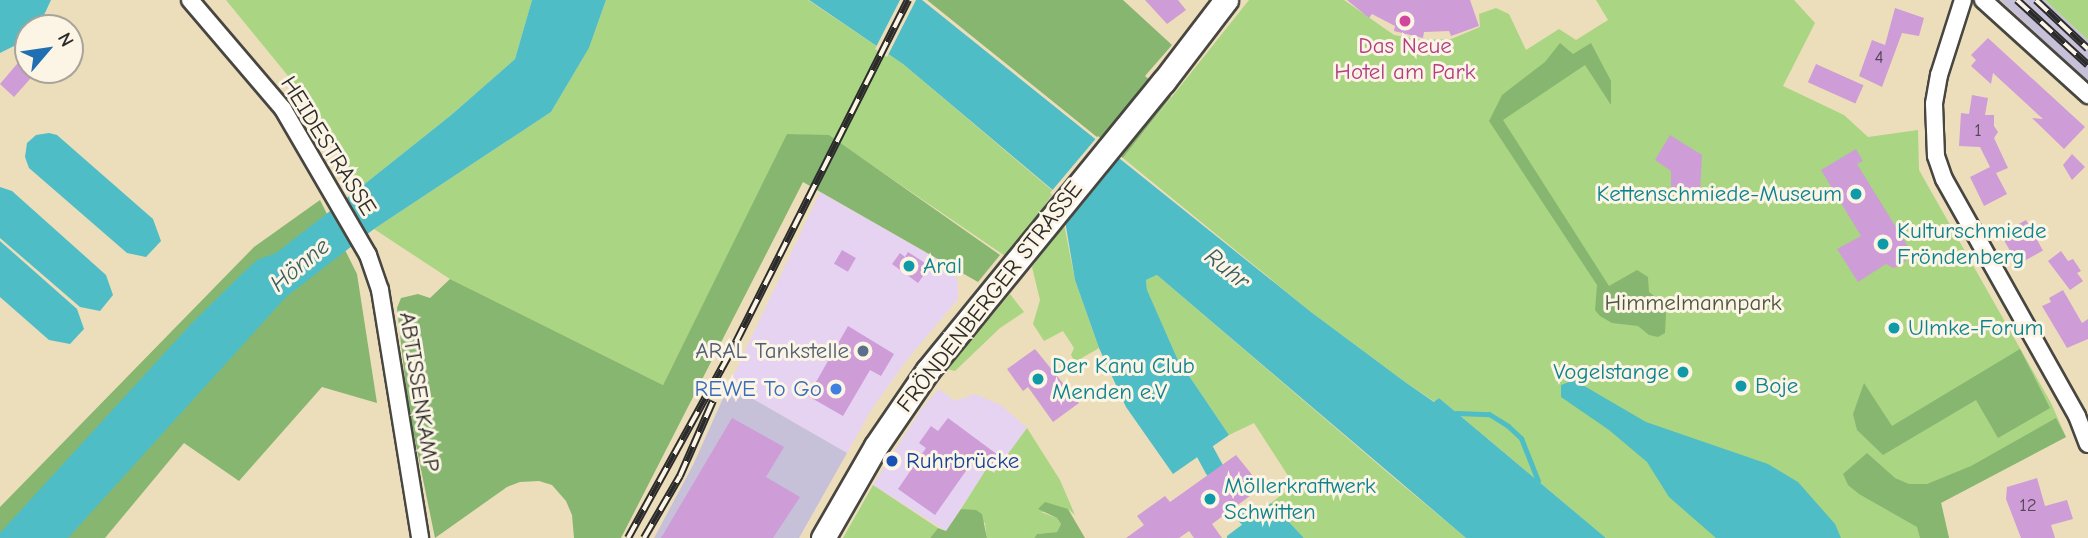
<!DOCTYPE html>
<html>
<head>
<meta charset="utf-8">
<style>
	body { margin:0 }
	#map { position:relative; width:2088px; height:538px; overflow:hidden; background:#ecdebb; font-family:"Comic Neue",sans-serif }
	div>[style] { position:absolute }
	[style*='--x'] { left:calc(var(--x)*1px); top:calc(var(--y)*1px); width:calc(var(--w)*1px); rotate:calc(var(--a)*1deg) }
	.built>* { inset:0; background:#e5d3f1 }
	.industrial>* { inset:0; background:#c7c0d9 }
	.green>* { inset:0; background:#aad582 }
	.forest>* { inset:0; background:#87b670 }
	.water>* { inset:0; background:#4fbdc6 }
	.pier>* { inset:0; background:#ecdebb }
	.stream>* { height:5px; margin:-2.5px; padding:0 2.5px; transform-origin:2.5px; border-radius:2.5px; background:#4fbdc6 }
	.canal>* { height:19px; margin:-9.5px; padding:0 9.5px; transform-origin:9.5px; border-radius:9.5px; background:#4fbdc6 }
	.building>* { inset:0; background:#ce9cd7; transform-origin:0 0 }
	.roads { filter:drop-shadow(2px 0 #484641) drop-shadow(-2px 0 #484641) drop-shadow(0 2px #484641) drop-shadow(0 -2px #484641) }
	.street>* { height:16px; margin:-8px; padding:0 8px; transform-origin:8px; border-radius:8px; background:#fff }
	.secondary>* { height:23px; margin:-11.5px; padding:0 11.5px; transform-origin:11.5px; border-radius:11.5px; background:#fff }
	.rail>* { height:8px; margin-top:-4px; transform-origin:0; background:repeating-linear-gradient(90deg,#fcf5e5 0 16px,#2b2b2b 0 32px); box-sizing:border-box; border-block:2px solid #2b2b2b }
	.dots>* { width:19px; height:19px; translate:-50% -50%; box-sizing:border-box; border:4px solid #fcf5e5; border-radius:50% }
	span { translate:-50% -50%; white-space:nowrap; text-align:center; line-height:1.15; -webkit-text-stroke:6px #fcf5e5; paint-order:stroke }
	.number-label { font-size:19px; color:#544756 }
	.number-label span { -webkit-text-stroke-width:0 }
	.hotel-label { font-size:23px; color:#b23c85 }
	.street-label { font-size:23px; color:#2b2b2b }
	.culture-label { font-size:23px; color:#0d838f }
	.right { translate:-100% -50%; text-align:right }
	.left { translate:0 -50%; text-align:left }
	.park-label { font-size:23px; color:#4b5641 }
	.service-label { font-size:23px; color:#4e5e75 }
	.shop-label { font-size:23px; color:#366cbe }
	.transit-label { font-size:23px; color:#164399 }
	.water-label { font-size:24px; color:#385e61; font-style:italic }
	.north { position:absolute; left:14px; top:14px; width:70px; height:70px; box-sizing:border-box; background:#fcf5e5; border:2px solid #a8a49b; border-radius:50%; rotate:61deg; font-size:19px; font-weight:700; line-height:28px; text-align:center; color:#2b2b2b }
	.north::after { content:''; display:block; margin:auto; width:24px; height:32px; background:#1f6fb2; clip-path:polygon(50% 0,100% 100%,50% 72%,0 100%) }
</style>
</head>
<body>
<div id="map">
	<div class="built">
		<i style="clip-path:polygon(820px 192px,955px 269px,958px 283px,958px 299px,909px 357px,871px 410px,847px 453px,729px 385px)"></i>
		<i style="clip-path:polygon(939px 389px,955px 401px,975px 394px,1001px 405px,1027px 428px,994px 473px,987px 469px,946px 531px,873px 485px,922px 408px)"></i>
	</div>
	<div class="industrial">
		<i style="clip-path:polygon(2000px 0,2045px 0,2088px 40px,2088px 81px)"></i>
		<i style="clip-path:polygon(729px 385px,847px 453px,799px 538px,654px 538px,693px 465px)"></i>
	</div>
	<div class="green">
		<i style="clip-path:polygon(226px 0,532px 0,515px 59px,450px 116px,352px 194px,337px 149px,320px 115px)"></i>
		<i style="clip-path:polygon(606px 0,808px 0,903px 64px,1054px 192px,1008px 258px,829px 136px,788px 134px,663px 385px,450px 279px,374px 229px,551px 112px,589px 48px)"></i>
		<i style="clip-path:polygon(1249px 0,1344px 0,1394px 35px,1421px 40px,1451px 39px,1480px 27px,1479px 14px,1496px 8px,1509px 14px,1526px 50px,1559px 29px,1576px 40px,1608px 20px,1596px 0,1794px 0,1815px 23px,1783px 86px,1844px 115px,1868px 137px,1918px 130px,1919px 170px,2051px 403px,2066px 437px,1941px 502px,1949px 538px,1606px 538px,1439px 398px,1435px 402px,1405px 382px,1311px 312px,1123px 158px)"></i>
		<i style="clip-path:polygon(2045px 0,2088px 0,2088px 40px)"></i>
		<i style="clip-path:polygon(1064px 224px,1075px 280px,1099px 348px,1075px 362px,1071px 355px,1074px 348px,1063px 331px,1044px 341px,1033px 324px,1040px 300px,1032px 267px)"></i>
		<i style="clip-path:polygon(1157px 275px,1387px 472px,1466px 538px,1304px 538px,1271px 503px,1294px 485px,1254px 423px,1229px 435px,1177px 358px,1147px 291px,1146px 280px)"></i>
		<i style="clip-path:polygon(1010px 294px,1024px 312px,1000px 328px,955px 371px,947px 369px)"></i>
		<i style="clip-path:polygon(1027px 428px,1060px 480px,1075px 515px,1068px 509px,1041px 512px,1057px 518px,1061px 524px,1057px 532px,1037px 534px,1034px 538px,987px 538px,985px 523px,961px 509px,987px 468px,994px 473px)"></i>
		<i style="clip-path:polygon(873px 485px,938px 528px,930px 538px,843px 538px)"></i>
	</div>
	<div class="forest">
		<i style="clip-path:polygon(927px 0,1123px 0,1172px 45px,1145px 76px,1171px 97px,1123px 158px)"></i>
		<i style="clip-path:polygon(1560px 43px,1573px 54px,1591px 43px,1611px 81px,1611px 105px,1585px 65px,1503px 120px,1609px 286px,1637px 270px,1648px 277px,1649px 292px,1663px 303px,1666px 314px,1665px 333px,1658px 337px,1649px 335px,1638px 326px,1612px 323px,1600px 316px,1595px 310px,1597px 285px,1489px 121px,1502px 95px,1545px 62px)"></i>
		<i style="clip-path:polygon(787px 134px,829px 135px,1000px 255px,978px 282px,803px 182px,621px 538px,574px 538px,572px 515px,566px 501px,552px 485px,539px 481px,520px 482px,507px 487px,435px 538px,408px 406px,397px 308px,401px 298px,418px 294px,430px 298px,450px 279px,663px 385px)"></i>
		<i style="clip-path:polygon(320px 200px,357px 274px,377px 403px,322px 387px,239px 481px,184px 443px,105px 538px,0 538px,0 507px,254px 247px)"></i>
		<i style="clip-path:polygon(2020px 349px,2050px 408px,1998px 438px,1976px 400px,1883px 455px,1857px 430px,1853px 414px,1864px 383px,1892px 426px)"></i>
		<i style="clip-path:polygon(2056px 418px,2066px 437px,1941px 503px,1949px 538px,1920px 538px,1917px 527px,1859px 494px,1848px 485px,1843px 474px,1867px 453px,1895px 478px,1909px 484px,1927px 484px,1971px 466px)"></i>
		<i style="clip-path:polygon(1045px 502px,1068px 509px,1085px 538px,1034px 538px,1037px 534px,1057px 532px,1061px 524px,1057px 518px,1038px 509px)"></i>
		<i style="clip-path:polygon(961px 509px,976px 510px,982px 514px,987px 538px,930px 538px,938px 528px,946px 531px)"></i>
	</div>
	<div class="water">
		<i style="clip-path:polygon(0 0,51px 0,38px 28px,28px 28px,28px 39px,0 53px)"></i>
		<i style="clip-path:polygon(532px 0,606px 0,589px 48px,551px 112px,374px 229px,286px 297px,68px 538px,0 538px,0 533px,192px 323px,245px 271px,257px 260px,276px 253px,352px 194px,450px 116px,515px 59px)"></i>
		<i style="clip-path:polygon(809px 0,922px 0,1311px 312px,1405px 382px,1434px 402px,1439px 398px,1606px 538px,1466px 538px,1157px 275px,1146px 280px,1147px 290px,1177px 358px,1229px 435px,1173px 474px,1126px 407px,1099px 348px,1075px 280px,1061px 197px,903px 64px)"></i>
		<i style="clip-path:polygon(49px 133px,57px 135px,153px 219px,161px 241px,146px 257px,127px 253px,29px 168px,25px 157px,27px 143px,36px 135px)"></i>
		<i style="clip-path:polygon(0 187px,12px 191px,106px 275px,113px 295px,100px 311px,80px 307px,0 238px)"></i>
		<i style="clip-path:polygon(0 241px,77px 309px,84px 329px,70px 344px,49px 340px,0 297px)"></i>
		<i style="clip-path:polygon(1574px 380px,1646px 422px,1768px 464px,1798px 482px,1835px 524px,1841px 538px,1716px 538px,1669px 497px,1647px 462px,1609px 430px,1561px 397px,1561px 385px)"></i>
		<i style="clip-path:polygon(1271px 503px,1304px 538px,1227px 538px,1227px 536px)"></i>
	</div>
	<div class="pier">
		<i style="clip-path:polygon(900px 0,916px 0,887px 57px,875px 49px)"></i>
		<i style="clip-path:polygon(1098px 136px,1122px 155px,1062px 229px,1057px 199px,1050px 193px)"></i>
	</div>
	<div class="stream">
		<i style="--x:1456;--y:413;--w:33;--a:2"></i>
		<i style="--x:1489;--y:414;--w:22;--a:32"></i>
		<i style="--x:1508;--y:426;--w:18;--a:43"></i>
		<i style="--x:1521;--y:438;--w:46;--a:68.4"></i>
	</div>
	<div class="canal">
		<i style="--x:1193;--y:430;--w:44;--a:61.7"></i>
		<i style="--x:1246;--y:515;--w:30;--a:49"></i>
	</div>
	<div class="building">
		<i style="clip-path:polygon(1145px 0,1178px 0,1186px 10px,1167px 24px)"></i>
		<i style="clip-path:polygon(1347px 0,1470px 0,1479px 26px,1451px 36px,1449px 31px,1424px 32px,1423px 38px,1394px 31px,1395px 26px,1372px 14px,1369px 18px)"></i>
		<i style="clip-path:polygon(1895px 8px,1924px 18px,1919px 36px,1902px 33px,1882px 87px,1859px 76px,1872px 40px,1885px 45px)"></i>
		<i style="clip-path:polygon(1988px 38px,2085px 127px,2064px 149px,2032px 118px,2043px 119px,1993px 73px,1991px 84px,1971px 66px,1976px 60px,1971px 55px)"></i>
		<i style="clip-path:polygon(28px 51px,28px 70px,38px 70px,14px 97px,0 84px)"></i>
		<i style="left:1816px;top:64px;width:52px;height:20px;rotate:24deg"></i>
		<i style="clip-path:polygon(1972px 95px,1988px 98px,1985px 115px,1994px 115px,1994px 126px,1998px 132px,1994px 138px,2008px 168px,1996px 173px,2007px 194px,1984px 206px,1970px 177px,1990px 167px,1980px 147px,1959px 146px,1961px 113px,1969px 114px)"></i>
		<i style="clip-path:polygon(1670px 135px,1702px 155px,1700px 192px,1671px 191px,1671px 171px,1655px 160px)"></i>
		<i style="clip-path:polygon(1856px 149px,1863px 161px,1857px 164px,1907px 245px,1906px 260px,1901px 266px,1893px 268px,1886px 264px,1858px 282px,1837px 249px,1861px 236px,1821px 170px)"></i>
		<i style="clip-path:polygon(2072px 154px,2085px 167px,2072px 180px,2063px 165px)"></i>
		<i style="left:2026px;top:220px;width:35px;height:29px;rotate:61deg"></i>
		<i style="left:842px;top:250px;width:16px;height:16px;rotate:30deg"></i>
		<i style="clip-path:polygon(2061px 251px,2068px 261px,2073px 259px,2081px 271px,2077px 273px,2083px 281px,2070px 290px,2048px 261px)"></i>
		<i style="clip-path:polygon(908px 252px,925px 263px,921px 268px,926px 272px,918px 283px,892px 264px,900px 253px,905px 257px)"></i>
		<i style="clip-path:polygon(2063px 290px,2082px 323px,2088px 319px,2088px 339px,2067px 348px,2042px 306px,2051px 302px,2049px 298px)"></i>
		<i style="clip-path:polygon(848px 326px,894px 354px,881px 376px,870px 370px,843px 416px,808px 396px)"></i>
		<i style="clip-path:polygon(1035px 349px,1079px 403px,1053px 422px,1028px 387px,1023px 391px,1007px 369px)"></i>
		<i style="clip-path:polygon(732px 418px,784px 447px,766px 477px,800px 497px,773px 538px,661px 538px)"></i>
		<i style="clip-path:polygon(948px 418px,1002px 458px,993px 471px,975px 458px,935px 515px,898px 489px,926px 448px,919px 443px,931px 426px,938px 431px)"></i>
		<i style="clip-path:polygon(1236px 455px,1262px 487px,1212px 524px,1222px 538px,1194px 538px,1189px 531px,1179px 538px,1126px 538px,1144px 525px,1137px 516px,1165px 496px,1170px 502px)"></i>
		<i style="clip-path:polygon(2037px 478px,2045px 506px,2067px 500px,2073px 519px,2051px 525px,2055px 538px,2021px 538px,2006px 499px,2007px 487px)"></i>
	</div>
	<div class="roads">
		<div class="street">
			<i style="--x:190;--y:0;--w:143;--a:49.5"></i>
			<i style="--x:283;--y:109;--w:169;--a:59.8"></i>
			<i style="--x:368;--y:255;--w:37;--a:71"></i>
			<i style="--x:380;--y:290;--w:251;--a:80.8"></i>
			<i style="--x:1963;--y:0;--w:79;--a:107.7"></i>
			<i style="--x:1939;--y:75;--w:29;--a:100"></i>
			<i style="--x:1934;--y:104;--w:52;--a:87.8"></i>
			<i style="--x:1936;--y:156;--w:24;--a:71"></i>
			<i style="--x:1944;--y:179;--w:272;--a:60.7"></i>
			<i style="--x:2077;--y:416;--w:30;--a:69"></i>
			<i style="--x:1983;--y:0;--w:142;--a:42.1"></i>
		</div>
		<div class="secondary">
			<i style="--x:823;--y:538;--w:106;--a:-60.1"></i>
			<i style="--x:876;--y:446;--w:92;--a:-55.6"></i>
			<i style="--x:928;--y:370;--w:373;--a:-50.8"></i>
			<i style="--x:1164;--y:81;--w:102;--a:-52.6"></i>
		</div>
	</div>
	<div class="rail">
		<i style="--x:2017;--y:0;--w:96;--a:42.5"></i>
		<i style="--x:2036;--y:0;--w:71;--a:43.3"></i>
		<i style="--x:628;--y:538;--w:224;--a:-61.1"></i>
		<i style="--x:736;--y:342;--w:383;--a:-63.3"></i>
		<i style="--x:644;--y:538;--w:72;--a:-59.9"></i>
		<i style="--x:680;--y:476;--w:82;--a:-66.3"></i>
	</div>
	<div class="dots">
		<i style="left:1405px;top:21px;background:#d1479c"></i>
		<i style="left:1856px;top:194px;background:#0f9aa8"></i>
		<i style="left:1883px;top:244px;background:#0f9aa8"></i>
		<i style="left:909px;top:266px;background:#0f9aa8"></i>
		<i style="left:1894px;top:328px;background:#0f9aa8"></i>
		<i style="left:863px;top:351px;background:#5c6f8a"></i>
		<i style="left:1683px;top:372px;background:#0f9aa8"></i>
		<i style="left:1038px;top:379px;background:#0f9aa8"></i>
		<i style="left:1741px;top:386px;background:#0f9aa8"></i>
		<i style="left:836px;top:389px;background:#3f7fe0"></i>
		<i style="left:892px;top:461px;background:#1a4fb4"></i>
		<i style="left:1210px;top:499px;background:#0f9aa8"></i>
	</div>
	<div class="number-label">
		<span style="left:1879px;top:58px">4</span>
		<span style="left:1978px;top:131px">1</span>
		<span style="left:2028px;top:506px">12</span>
	</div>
	<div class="hotel-label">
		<span style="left:1405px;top:59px">Das Neue<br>Hotel am Park</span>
	</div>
	<div class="street-label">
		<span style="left:328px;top:146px;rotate:58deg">HEIDESTRASSE</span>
		<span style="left:990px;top:297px;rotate:-52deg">FRÖNDENBERGER STRASSE</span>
		<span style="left:419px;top:392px;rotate:81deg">ABTISSENKAMP</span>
	</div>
	<div class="culture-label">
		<span class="right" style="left:1842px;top:194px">Kettenschmiede-Museum</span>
		<span class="left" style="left:1897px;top:244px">Kulturschmiede<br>Fröndenberg</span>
		<span class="left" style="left:923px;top:266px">Aral</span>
		<span class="left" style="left:1908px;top:328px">Ulmke-Forum</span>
		<span class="left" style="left:1052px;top:379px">Der Kanu Club<br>Menden e.V</span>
		<span class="right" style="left:1669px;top:372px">Vogelstange</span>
		<span class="left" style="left:1755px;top:386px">Boje</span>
		<span class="left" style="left:1224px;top:499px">Möllerkraftwerk<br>Schwitten</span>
	</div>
	<div class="park-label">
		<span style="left:1693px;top:303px">Himmelmannpark</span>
	</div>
	<div class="service-label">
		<span class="right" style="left:849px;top:351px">ARAL Tankstelle</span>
	</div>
	<div class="shop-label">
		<span class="right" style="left:822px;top:389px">REWE To Go</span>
	</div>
	<div class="transit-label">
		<span class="left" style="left:906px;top:461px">Ruhrbrücke</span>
	</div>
	<div class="water-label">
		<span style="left:300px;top:265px;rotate:-40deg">Hönne</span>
		<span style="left:1227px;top:269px;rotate:39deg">Ruhr</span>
	</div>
	<div class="north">N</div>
</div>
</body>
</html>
